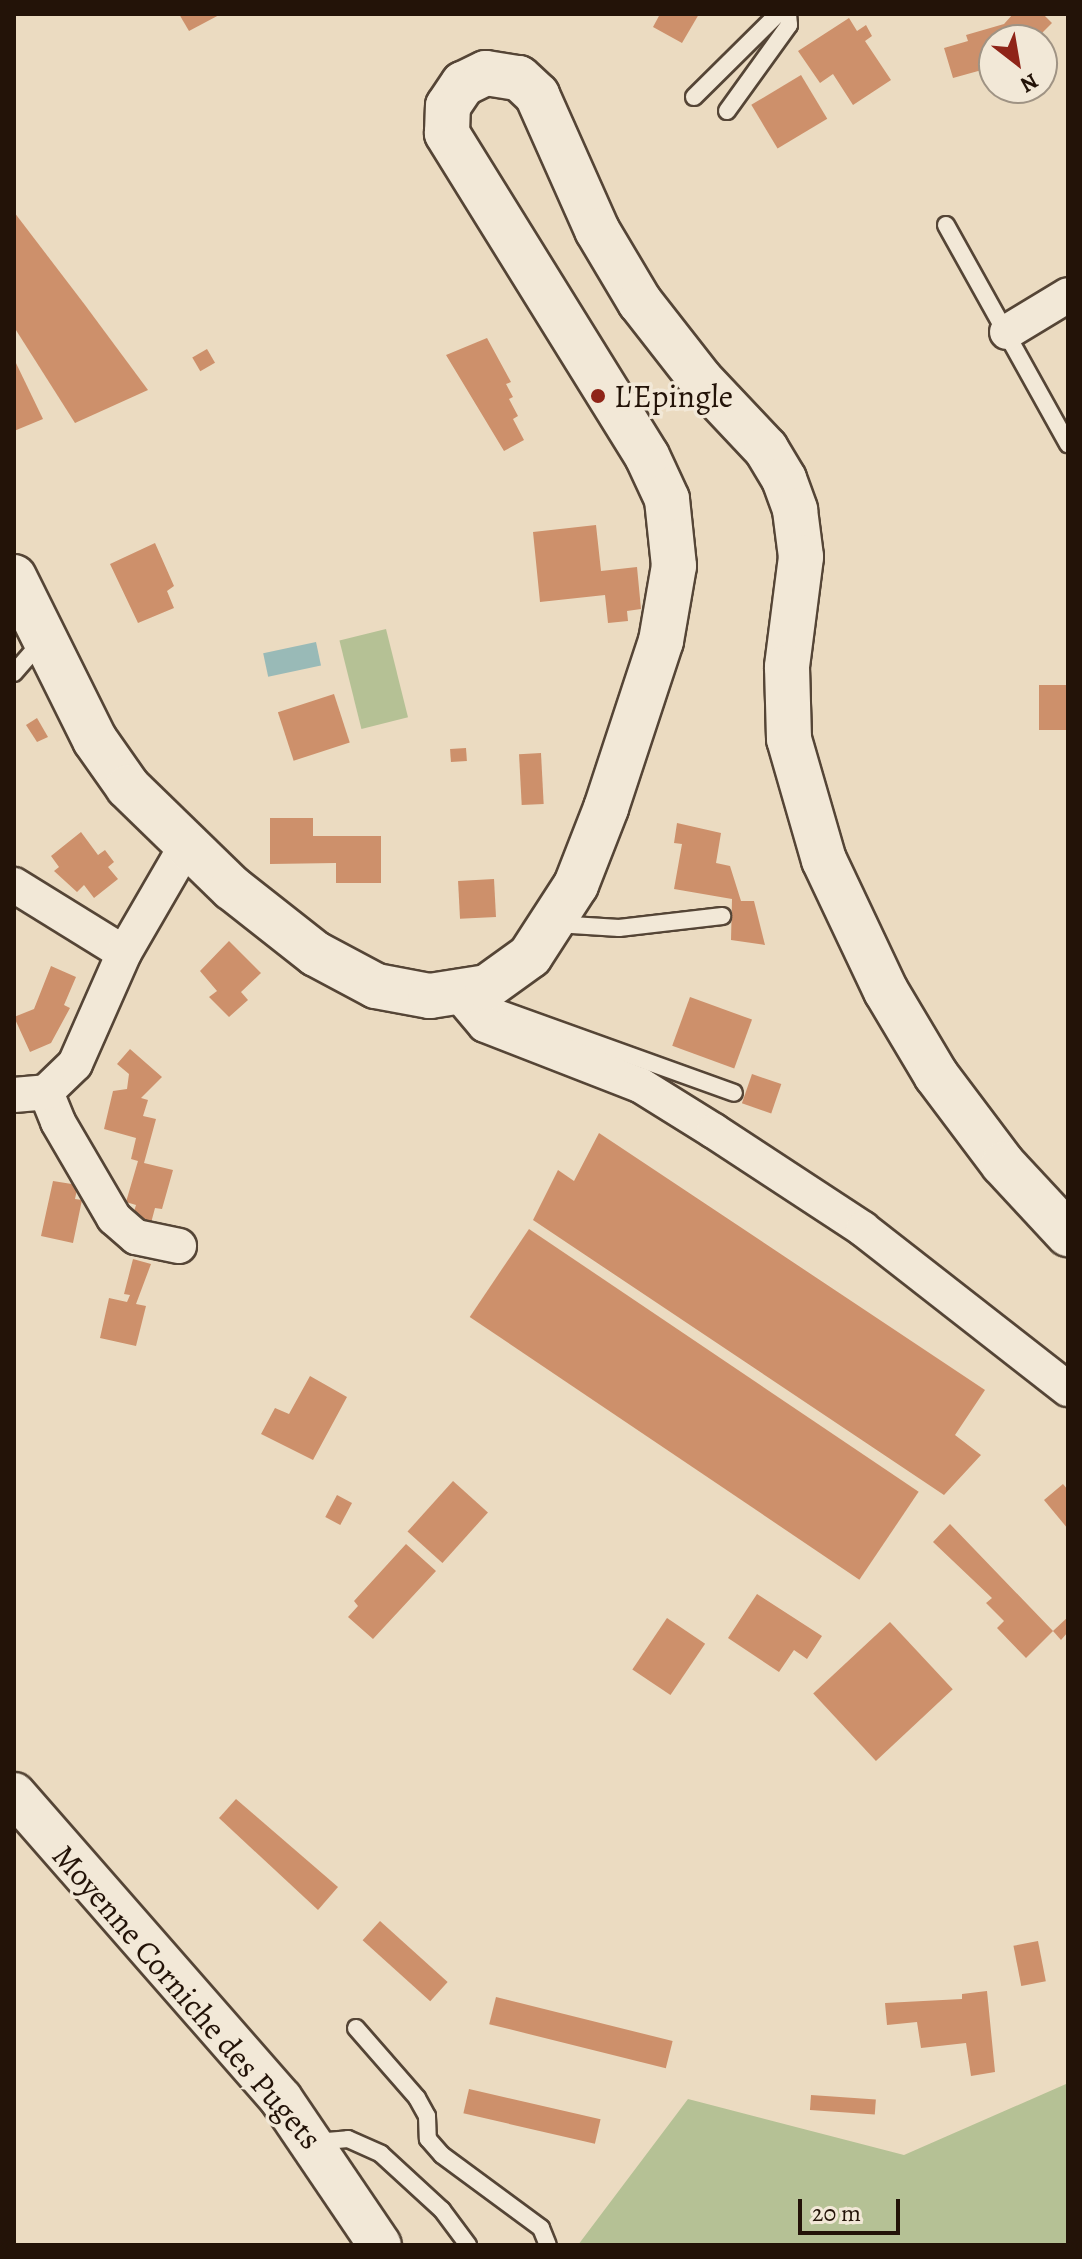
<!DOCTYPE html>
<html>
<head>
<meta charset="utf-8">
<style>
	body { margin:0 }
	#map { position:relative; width:1082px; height:2259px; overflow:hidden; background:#ebdbc1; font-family:Alegreya,serif }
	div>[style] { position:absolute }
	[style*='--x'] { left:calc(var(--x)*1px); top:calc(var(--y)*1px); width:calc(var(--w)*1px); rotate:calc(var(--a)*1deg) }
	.green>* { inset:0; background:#b5c195; transform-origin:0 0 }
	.water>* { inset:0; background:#99bab7; transform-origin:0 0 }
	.building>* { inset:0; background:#cd906b; transform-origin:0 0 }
	.roads { filter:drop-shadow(2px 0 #554536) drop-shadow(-2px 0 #554536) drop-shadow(0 2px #554536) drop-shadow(0 -2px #554536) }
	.service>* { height:16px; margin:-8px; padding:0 8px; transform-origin:8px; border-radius:8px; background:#f2e8d7 }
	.minor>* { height:34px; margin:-17px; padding:0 17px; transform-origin:17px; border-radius:17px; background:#f2e8d7 }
	.tertiary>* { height:42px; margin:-21px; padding:0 21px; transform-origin:21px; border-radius:21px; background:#f2e8d7 }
	.secondary>* { height:44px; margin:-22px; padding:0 22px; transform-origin:22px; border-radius:22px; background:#f2e8d7 }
	.dots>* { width:22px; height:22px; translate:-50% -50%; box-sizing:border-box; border:4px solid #f2e8d7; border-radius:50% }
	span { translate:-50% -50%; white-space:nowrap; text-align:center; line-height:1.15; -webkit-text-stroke:7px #f2e8d7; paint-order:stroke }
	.poi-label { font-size:32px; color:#231308 }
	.left { translate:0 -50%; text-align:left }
	.street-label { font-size:32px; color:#231308 }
	.frame { position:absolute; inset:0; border:16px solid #231308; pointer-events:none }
	.north { position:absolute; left:978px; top:24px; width:80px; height:80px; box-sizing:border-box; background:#f2e8d7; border:2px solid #9f9384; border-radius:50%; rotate:149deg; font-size:22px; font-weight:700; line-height:32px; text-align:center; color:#231308 }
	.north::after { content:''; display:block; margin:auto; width:28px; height:36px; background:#8f2418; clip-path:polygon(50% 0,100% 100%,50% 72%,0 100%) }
	.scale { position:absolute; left:798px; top:2199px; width:102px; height:36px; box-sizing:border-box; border:4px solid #231308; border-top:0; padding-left:10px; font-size:24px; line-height:28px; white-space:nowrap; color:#231308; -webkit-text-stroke:6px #f2e8d7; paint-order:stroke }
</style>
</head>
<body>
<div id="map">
	<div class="green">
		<i style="left:386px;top:629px;width:91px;height:48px;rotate:76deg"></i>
		<i style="clip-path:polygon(1068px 2078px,1068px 2245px,578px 2245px,688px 2099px,904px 2155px,1066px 2084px)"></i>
	</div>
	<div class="water">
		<i style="left:316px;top:642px;width:24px;height:54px;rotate:78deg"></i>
	</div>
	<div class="building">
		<i style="clip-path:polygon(179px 14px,221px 14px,189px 31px)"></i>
		<i style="clip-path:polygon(660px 14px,699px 14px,682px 43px,653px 27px)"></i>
		<i style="clip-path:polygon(1013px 14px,1043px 14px,1052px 23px,1035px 40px,994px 40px,994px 80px,989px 68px,953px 78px,944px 48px,968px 41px,966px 35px,1004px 24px)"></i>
		<i style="clip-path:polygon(849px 18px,857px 31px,866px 25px,872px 36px,865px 41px,891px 80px,853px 105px,833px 74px,820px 83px,798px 51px)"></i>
		<i style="left:801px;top:75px;width:51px;height:58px;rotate:59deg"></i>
		<i style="clip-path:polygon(1001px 88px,1039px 88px,1039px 89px,1005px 99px)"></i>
		<i style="clip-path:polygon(14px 212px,85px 305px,148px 390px,75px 423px,14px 327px)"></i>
		<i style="clip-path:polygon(487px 338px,511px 382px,506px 384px,513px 397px,509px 399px,518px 416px,513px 419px,524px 440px,504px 451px,446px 355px)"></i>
		<i style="left:207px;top:349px;width:16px;height:17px;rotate:60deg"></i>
		<i style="clip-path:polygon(14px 359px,43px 419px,14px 431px)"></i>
		<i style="clip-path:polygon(596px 525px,601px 571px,637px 567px,641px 609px,627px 611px,628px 621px,608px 623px,605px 595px,540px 602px,533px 532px)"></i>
		<i style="clip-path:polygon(155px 543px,174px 586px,167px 591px,174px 608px,138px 623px,110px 564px)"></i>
		<i style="left:1068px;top:685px;width:45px;height:29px;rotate:90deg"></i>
		<i style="left:334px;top:694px;width:51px;height:59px;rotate:72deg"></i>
		<i style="clip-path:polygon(37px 718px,48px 737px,37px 742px,26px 725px)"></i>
		<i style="left:466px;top:748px;width:13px;height:16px;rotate:86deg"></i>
		<i style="left:541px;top:753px;width:51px;height:22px;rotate:87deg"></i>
		<i style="clip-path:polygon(270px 818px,313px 818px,313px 836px,381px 836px,381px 883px,336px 883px,336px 863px,270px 864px)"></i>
		<i style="clip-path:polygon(677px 823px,721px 833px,716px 863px,730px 866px,741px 901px,754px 901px,765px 945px,731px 940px,732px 899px,674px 889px,682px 844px,674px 843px)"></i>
		<i style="clip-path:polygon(81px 832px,98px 855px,105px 850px,114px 862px,108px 867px,118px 879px,94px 898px,84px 885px,77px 892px,54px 871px,59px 867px,51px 856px)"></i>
		<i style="left:494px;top:879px;width:38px;height:36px;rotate:87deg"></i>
		<i style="clip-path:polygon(229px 941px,261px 973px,241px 992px,248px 1000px,229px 1017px,209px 997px,217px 991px,200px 971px)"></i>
		<i style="clip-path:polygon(51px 966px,76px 977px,64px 1005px,70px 1008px,51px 1043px,30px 1052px,14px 1017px,34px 1009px)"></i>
		<i style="left:690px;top:997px;width:66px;height:52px;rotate:20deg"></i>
		<i style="clip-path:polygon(130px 1049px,162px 1077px,141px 1098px,148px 1100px,143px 1116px,156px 1119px,144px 1163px,173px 1170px,162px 1209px,155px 1208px,151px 1223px,132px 1218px,136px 1205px,126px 1202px,138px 1161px,131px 1159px,136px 1138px,104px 1129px,113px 1091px,127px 1089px,129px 1074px,117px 1064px)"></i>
		<i style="left:752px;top:1074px;width:31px;height:31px;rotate:19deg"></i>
		<i style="clip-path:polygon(599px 1133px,985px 1390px,955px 1435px,981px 1455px,944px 1495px,533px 1220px,558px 1170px,574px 1181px)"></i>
		<i style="clip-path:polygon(53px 1181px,78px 1185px,75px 1199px,82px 1200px,73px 1243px,41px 1236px)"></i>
		<i style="left:529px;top:1229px;width:470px;height:106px;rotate:34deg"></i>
		<i style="clip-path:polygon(133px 1259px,151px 1264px,136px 1304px,146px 1306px,136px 1346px,100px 1338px,109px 1298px,127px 1302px,130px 1295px,124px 1294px)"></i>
		<i style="clip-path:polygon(310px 1376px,347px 1397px,313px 1460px,261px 1434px,275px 1408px,289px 1414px)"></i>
		<i style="left:453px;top:1481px;width:47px;height:68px;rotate:42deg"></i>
		<i style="clip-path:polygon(1063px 1484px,1068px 1490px,1068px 1529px,1044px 1500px)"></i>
		<i style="left:337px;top:1495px;width:17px;height:25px;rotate:28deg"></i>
		<i style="clip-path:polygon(950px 1524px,1053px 1631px,1026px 1658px,997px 1628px,1004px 1621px,986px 1603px,992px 1598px,933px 1542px)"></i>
		<i style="clip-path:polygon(406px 1544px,436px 1571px,373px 1639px,348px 1617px,358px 1606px,354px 1601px)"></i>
		<i style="clip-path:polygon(757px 1594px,822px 1636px,807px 1659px,794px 1650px,779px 1672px,728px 1638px)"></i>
		<i style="clip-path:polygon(1068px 1617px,1068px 1632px,1061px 1640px,1053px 1631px)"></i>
		<i style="left:667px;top:1618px;width:46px;height:62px;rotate:34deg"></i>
		<i style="left:890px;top:1622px;width:92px;height:105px;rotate:47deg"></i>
		<i style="clip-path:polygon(236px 1799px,338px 1887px,318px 1910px,219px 1818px)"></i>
		<i style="left:380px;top:1921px;width:91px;height:26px;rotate:42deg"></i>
		<i style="left:1038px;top:1941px;width:41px;height:25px;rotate:79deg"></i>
		<i style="clip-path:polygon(987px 1991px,995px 2072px,971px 2076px,966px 2043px,921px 2048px,917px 2022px,887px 2025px,885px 2003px,962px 1999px,962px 1994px)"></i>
		<i style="left:496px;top:1997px;width:182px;height:28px;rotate:14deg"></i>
		<i style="left:469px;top:2089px;width:135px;height:25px;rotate:13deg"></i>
		<i style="left:811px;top:2095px;width:65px;height:15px;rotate:4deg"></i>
	</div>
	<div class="roads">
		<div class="service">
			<i style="--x:694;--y:97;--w:118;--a:-44.7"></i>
			<i style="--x:727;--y:111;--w:106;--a:-54.2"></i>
			<i style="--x:789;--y:25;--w:11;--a:-95"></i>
			<i style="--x:946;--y:225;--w:251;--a:60.9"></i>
			<i style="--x:14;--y:673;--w:41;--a:-48.9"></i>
			<i style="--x:556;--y:924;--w:63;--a:3.6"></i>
			<i style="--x:619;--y:928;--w:104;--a:-6.6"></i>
			<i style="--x:476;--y:1000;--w:274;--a:19.8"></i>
			<i style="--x:356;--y:2028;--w:93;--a:48.9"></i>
			<i style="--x:417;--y:2098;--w:21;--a:61"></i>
			<i style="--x:427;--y:2116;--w:23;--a:88"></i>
			<i style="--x:428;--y:2139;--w:21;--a:49"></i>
			<i style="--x:442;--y:2155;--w:123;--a:36.4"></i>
			<i style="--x:541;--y:2228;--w:18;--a:68"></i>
			<i style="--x:315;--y:2142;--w:33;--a:-5"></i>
			<i style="--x:348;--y:2139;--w:36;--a:24"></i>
			<i style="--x:381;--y:2154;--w:83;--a:42.6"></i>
			<i style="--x:442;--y:2210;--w:44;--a:53.4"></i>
		</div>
		<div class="minor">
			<i style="--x:1007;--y:332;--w:71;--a:-31.2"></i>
			<i style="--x:14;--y:885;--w:129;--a:31.7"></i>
			<i style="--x:459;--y:994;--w:40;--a:50"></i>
			<i style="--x:485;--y:1025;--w:166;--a:21.2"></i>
			<i style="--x:640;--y:1085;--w:87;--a:31.9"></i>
			<i style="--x:714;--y:1131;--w:178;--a:33.3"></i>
			<i style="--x:863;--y:1229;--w:260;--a:38"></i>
			<i style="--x:46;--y:1092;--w:32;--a:68"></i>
			<i style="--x:58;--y:1122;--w:111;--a:59.7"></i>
			<i style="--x:114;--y:1218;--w:29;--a:41"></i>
			<i style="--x:136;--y:1237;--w:44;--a:11.8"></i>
			<i style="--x:14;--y:1095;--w:32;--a:-5"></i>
			<i style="--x:46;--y:1092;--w:40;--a:-44"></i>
			<i style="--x:75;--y:1064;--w:121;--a:-66.2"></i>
			<i style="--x:124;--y:953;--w:124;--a:-59.9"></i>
		</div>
		<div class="tertiary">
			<i style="--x:14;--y:1794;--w:405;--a:48.8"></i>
			<i style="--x:281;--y:2099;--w:176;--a:55.9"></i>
		</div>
		<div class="secondary">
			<i style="--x:14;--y:577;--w:182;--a:63.6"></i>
			<i style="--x:95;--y:740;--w:57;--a:54.9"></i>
			<i style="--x:128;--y:787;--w:145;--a:44.2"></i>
			<i style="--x:232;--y:888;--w:107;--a:38.2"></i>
			<i style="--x:316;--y:954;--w:68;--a:28.1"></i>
			<i style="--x:376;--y:986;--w:55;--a:10.5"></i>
			<i style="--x:430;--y:996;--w:58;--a:-9"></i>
			<i style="--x:487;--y:987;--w:53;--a:-35.8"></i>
			<i style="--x:530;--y:956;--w:85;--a:-57.1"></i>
			<i style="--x:576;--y:885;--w:83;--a:-68.7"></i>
			<i style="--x:606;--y:808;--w:176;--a:-71.8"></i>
			<i style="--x:661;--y:641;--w:76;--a:-80.2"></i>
			<i style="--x:674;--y:566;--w:67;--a:-96"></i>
			<i style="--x:667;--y:499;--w:47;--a:-114.9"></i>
			<i style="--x:647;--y:456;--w:380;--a:-121.8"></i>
			<i style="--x:447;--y:133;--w:27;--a:-88"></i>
			<i style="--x:448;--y:106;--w:27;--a:-56"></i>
			<i style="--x:463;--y:84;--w:25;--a:-26"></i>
			<i style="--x:486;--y:73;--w:33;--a:9"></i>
			<i style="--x:519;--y:78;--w:25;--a:43"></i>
			<i style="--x:537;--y:95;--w:148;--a:66"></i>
			<i style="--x:597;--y:230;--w:84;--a:59.2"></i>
			<i style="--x:640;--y:302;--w:99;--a:52"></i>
			<i style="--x:701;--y:380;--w:95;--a:46.7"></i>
			<i style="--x:766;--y:449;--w:35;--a:59"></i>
			<i style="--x:784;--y:479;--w:33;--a:70"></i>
			<i style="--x:795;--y:510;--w:47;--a:82.7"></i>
			<i style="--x:801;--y:557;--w:111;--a:97.3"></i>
			<i style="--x:787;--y:667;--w:72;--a:88.4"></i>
			<i style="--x:789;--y:739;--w:126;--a:73.9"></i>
			<i style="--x:824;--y:860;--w:145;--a:64.7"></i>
			<i style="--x:886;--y:991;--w:98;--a:59.2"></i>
			<i style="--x:936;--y:1075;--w:111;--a:53"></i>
			<i style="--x:1003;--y:1164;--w:96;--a:47.1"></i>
		</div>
	</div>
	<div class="dots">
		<i style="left:598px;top:396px;background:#8f2418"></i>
	</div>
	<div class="poi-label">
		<span class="left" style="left:614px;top:396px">L'Epingle</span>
	</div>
	<div class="street-label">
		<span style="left:187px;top:1997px;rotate:49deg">Moyenne Corniche des Pugets</span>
	</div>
	<div class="frame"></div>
	<div class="north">N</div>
	<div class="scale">20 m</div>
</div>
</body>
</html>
